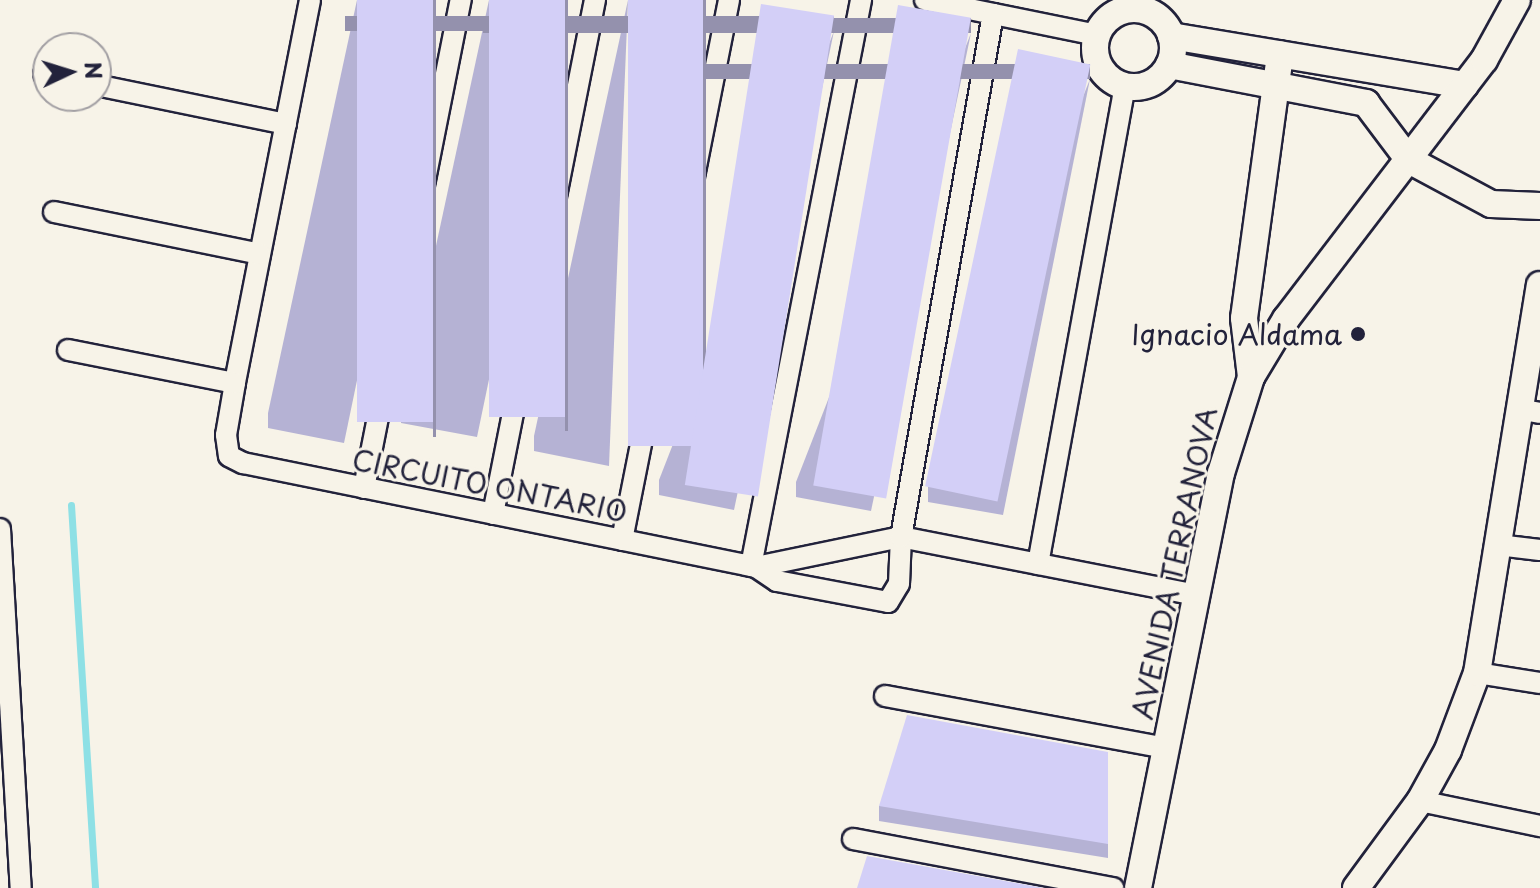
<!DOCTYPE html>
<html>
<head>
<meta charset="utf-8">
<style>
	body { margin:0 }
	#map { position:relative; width:1540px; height:888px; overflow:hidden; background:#f7f3e8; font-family:"Playpen Sans",sans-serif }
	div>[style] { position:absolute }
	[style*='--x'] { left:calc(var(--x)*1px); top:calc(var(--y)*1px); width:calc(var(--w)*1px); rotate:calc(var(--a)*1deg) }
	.stream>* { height:7px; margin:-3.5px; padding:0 3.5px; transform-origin:3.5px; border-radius:3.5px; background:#8ee0e5 }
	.roads { filter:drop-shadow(2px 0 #22223b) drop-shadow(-2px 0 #22223b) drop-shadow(0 2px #22223b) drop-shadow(0 -2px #22223b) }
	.minor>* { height:20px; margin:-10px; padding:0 10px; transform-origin:10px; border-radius:10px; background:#f7f3e8 }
	.tertiary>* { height:26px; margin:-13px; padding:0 13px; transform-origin:13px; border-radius:13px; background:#f7f3e8 }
	.tertiary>.ring { margin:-13px; padding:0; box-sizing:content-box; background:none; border:26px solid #f7f3e8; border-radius:50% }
	.wall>* { inset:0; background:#b5b2d4 }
	.shaded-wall>* { inset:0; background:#9491ad; transform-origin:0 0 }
	.building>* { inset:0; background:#d3cff7; transform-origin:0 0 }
	.dots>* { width:22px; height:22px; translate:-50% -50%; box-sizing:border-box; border:4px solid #f7f3e8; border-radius:50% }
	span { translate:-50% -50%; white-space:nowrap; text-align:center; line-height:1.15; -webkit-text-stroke:6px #f7f3e8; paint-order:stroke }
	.poi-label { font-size:28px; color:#22223b }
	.right { translate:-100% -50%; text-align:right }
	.street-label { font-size:28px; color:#22223b }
	.north { position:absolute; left:32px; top:32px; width:80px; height:80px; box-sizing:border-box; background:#f7f3e8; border:2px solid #a29fa3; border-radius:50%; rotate:86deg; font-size:22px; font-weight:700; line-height:32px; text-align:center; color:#22223b }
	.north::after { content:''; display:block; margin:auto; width:28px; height:36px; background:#22223b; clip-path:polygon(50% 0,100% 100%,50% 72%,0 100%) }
</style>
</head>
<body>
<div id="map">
	<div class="stream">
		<i style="--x:71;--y:505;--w:384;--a:86.4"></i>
	</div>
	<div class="roads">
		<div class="minor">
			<i style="--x:310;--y:0;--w:390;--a:101.1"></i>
			<i style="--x:235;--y:383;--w:53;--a:99.8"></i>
			<i style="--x:226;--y:435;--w:21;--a:82"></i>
			<i style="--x:229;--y:456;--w:16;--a:27"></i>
			<i style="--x:243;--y:463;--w:523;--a:11.46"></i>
			<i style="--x:756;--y:567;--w:148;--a:-11.7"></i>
			<i style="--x:901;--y:537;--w:302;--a:11.1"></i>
			<i style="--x:925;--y:0;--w:176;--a:11.5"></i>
			<i style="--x:44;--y:74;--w:4;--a:14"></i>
			<i style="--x:96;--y:85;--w:194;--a:11.6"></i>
			<i style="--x:54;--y:212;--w:210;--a:11.5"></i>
			<i style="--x:68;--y:350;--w:170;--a:11.2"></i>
			<i style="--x:1518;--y:409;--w:22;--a:10"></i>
			<i style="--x:364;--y:488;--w:498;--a:-78.8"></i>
			<i style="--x:493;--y:514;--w:524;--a:-78.78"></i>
			<i style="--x:0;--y:529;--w:360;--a:86.7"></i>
			<i style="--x:622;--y:540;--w:550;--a:-78.79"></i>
			<i style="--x:1498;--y:545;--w:42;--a:6.8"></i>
			<i style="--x:1038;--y:564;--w:486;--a:-79.7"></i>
			<i style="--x:751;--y:566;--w:577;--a:-79"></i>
			<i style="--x:756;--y:567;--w:25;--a:34"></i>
			<i style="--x:777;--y:581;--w:113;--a:10.7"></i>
			<i style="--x:888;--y:602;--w:21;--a:-59"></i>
			<i style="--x:899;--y:584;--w:47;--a:-87.6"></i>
			<i style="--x:901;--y:537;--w:531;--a:-80.02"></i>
			<i style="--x:1477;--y:673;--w:64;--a:9"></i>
			<i style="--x:885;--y:696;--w:286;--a:10.5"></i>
			<i style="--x:1420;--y:801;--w:123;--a:11.8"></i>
			<i style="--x:853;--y:839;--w:265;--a:10.7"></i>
		</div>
		<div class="tertiary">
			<i class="ring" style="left:1095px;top:9px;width:52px;height:52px"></i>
			<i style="--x:1171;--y:36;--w:298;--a:9.5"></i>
			<i style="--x:1169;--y:65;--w:201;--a:10.9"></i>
			<i style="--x:1366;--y:103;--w:71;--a:53"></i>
			<i style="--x:1409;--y:160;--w:93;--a:28.2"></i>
			<i style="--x:1491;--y:204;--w:49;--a:2.3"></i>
			<i style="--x:1251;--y:377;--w:59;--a:-96.8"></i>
			<i style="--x:1244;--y:318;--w:266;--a:-82.2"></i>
			<i style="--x:1138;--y:888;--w:423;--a:-78.7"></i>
			<i style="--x:1221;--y:473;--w:101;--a:-72.6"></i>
			<i style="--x:1251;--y:377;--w:68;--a:-58.9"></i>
			<i style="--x:1286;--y:319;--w:326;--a:-52.6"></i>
			<i style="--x:1484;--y:60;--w:68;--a:-61.2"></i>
			<i style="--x:1356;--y:888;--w:108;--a:-53.7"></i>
			<i style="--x:1420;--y:801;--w:58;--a:-61.2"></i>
			<i style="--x:1448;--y:750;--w:82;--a:-69.4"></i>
			<i style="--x:1477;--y:673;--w:393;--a:-80.8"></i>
		</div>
	</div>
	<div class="wall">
		<i style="clip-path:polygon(357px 0,436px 0,344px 443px,268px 428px,268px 413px)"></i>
		<i style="clip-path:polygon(489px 0,568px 0,477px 437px,401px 423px,401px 408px)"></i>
		<i style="clip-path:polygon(628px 0,609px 466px,534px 451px,534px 436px)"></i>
		<i style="clip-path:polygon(834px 31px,734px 510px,659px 495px,659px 480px)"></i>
		<i style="clip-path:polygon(971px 33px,871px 511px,796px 497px,796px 482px)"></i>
		<i style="clip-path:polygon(1090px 79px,1003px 515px,928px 502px,928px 487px)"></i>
		<i style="clip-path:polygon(1108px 752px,1108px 858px,879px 821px,879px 806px)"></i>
	</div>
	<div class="shaded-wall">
		<i style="left:433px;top:0;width:3px;height:437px"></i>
		<i style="left:565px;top:0;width:3px;height:431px"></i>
		<i style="left:703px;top:0;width:3px;height:461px"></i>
		<i style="left:834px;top:16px;width:15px;height:489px;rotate:90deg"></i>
		<i style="left:971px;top:18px;width:15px;height:488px;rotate:90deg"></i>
		<i style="left:1090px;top:64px;width:15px;height:445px;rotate:90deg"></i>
	</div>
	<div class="building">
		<i style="left:357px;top:0;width:76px;height:422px"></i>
		<i style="left:489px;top:0;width:76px;height:417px"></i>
		<i style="left:628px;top:0;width:75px;height:446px"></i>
		<i style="left:761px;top:4px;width:74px;height:487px;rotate:9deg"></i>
		<i style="left:898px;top:5px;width:74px;height:488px;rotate:10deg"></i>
		<i style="left:1018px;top:49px;width:74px;height:447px;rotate:12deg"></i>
		<i style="clip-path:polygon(907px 715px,1108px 752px,1108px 844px,879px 806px)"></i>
		<i style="clip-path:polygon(867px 856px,1044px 888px,857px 888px)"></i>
	</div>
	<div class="dots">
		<i style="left:1358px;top:334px;background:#22223b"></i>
	</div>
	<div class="poi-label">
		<span class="right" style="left:1342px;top:334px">Ignacio Aldama</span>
	</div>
	<div class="street-label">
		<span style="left:490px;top:485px;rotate:11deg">CIRCUITO ONTARIO</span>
		<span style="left:1174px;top:563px;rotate:-78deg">AVENIDA TERRANOVA</span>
	</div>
	<div class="north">N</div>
</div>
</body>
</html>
